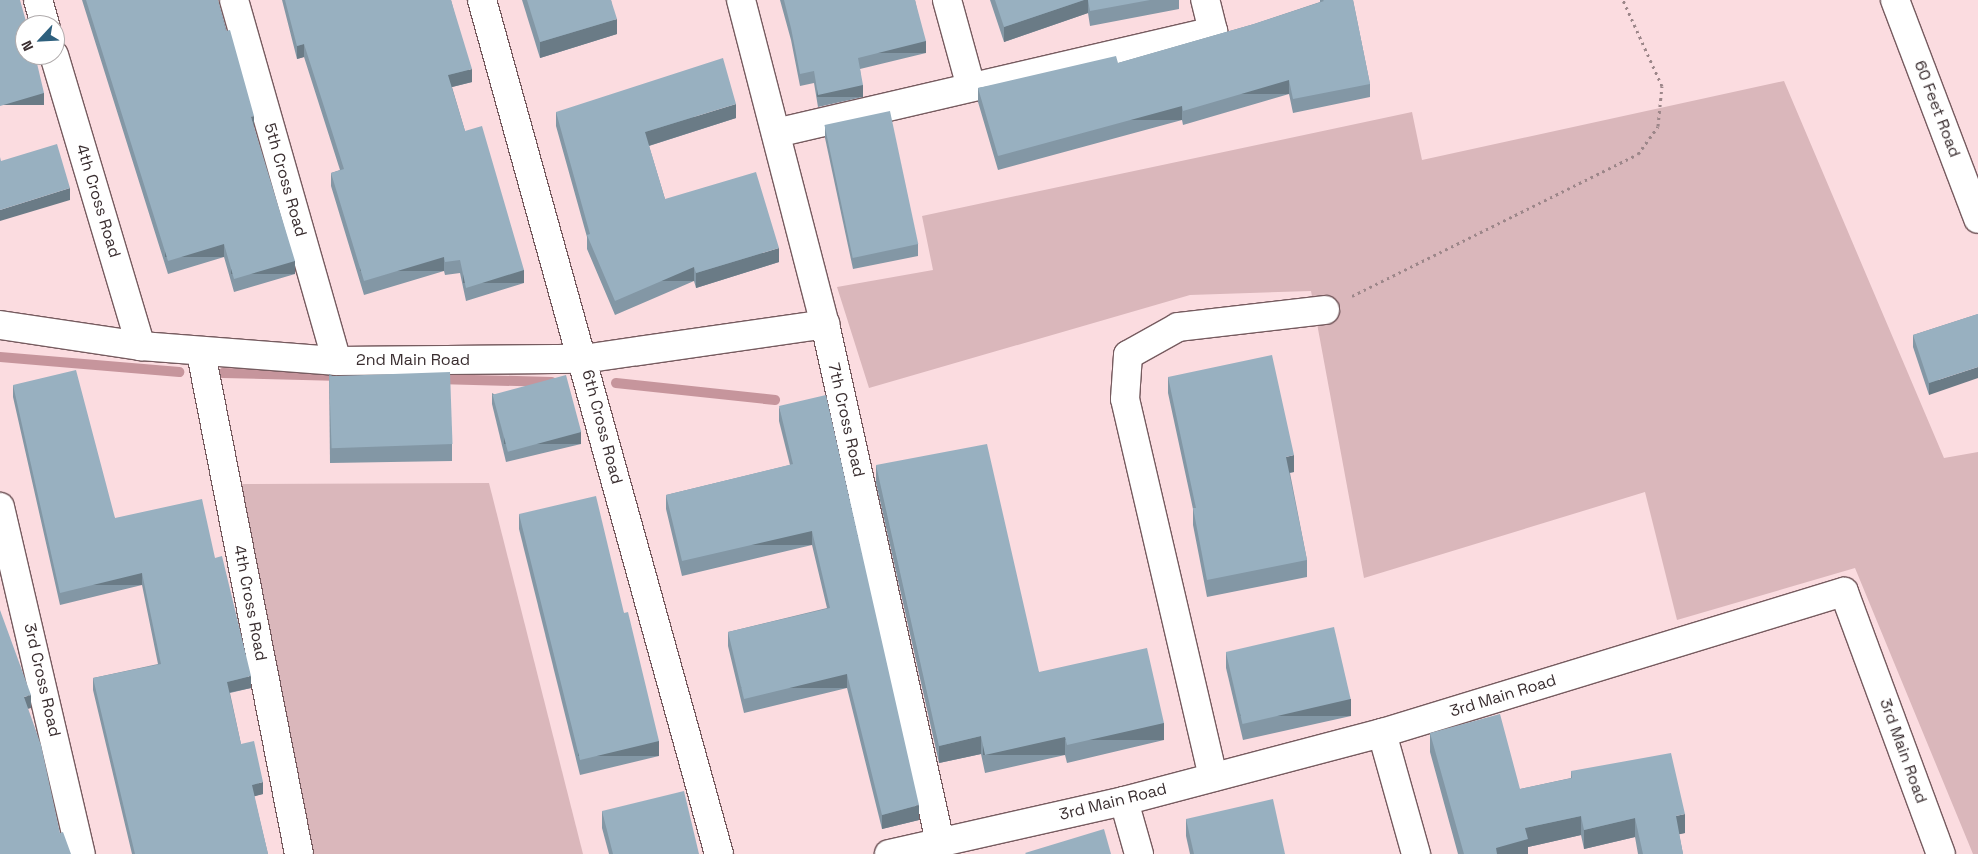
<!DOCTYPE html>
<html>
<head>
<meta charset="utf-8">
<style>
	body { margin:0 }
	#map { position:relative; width:1978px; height:854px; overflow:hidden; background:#fbdce0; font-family:"Space Grotesk",sans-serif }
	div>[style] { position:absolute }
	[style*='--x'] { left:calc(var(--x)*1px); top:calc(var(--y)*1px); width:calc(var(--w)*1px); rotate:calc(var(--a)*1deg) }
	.green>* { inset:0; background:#dab7bb }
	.stream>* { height:10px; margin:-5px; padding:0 5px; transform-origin:5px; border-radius:5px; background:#c6959c }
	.path>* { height:3px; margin-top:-1.5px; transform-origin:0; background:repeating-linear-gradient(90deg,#9c8689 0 2.5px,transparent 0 6.5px) }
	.roads { filter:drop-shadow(1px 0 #765b5f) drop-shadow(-1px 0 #765b5f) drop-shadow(0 1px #765b5f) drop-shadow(0 -1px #765b5f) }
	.minor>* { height:28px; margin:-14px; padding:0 14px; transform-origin:14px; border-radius:14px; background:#fff }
	.tertiary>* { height:28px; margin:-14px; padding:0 14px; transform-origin:14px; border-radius:14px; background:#fff }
	.wall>* { inset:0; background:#8397a5 }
	.shaded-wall>* { inset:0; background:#6a7b86; transform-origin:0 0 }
	.building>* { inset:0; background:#98b0c0; transform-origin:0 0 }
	span { translate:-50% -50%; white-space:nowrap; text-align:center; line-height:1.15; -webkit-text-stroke:4px #fff; paint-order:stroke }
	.street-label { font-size:16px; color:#392d2f }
	.north { position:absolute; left:15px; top:15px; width:50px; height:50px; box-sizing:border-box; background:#fff; border:1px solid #b0abac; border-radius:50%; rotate:245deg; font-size:14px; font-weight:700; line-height:20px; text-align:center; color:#392d2f }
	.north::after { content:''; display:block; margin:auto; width:18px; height:22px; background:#2e607e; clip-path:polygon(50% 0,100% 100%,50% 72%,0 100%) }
</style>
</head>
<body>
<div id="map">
	<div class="green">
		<i style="clip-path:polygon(1784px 81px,1944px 458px,1978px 452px,1978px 854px,1973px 854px,1855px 568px,1677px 620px,1645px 492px,1364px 578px,1311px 291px,1190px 295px,869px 388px,837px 287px,933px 270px,922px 216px,1412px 112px,1422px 160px)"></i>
		<i style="clip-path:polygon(489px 483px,583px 854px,314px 854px,238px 484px)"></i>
	</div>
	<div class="stream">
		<i style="--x:0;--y:357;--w:180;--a:4.8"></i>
		<i style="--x:223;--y:373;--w:119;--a:1.4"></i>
		<i style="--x:437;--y:379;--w:115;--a:1.5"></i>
		<i style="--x:616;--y:383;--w:160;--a:6.1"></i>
	</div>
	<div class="path">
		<i style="--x:1352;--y:296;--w:319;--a:-26.4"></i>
		<i style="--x:1638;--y:154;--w:34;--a:-54"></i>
		<i style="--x:1658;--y:126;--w:40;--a:-84.3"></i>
		<i style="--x:1662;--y:86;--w:94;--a:-114.4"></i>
	</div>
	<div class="roads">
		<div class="minor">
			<i style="--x:38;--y:0;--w:26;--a:74"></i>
			<i style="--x:234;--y:0;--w:375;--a:74.1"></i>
			<i style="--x:482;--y:0;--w:886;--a:74.49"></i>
			<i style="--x:741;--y:0;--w:335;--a:75.5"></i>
			<i style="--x:825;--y:324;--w:531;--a:77.48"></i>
			<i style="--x:947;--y:0;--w:90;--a:74.6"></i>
			<i style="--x:54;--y:55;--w:304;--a:73.4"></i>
			<i style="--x:776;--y:133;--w:449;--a:-13.1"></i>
			<i style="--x:1213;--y:31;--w:32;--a:-104"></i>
			<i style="--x:0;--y:325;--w:143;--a:8.5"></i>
			<i style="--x:141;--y:346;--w:197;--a:4.4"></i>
			<i style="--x:337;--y:361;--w:246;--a:-0.5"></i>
			<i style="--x:583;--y:359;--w:245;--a:-8.2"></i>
			<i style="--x:201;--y:353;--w:510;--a:78.93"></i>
			<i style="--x:0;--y:507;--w:356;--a:76.9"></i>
			<i style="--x:1382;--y:733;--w:126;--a:74.3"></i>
			<i style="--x:1213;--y:777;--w:388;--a:-103.1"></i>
			<i style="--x:1125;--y:399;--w:44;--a:-86.1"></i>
			<i style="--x:1128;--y:355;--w:57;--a:-29.2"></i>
			<i style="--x:1178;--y:327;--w:148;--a:-6.6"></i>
			<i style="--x:1124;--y:801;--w:55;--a:74.2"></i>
			<i style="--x:889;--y:854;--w:241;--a:-12.7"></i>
			<i style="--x:1124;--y:801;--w:267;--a:-14.8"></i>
			<i style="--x:1382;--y:733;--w:483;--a:-17"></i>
			<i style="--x:1844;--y:592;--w:279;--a:69.7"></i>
		</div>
		<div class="tertiary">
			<i style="--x:1895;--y:0;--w:234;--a:69.2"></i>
		</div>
	</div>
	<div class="wall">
		<i style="clip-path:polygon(82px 0,218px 0,254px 127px,295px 274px,234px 292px,224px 257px,168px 274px)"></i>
		<i style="clip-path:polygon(282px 0,451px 0,472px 82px,452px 87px,465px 131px,524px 283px,466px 301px,460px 273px,445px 275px,444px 271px,364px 295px,331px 186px,331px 173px,340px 170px,304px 57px,297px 59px)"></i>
		<i style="clip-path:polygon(522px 0,611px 0,617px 34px,540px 58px)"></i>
		<i style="clip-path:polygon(780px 0,915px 0,926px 53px,860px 69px,863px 97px,818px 107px,814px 83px,800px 86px,791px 40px)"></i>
		<i style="clip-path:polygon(990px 0,1179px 0,1179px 9px,1090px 26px,1088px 13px,1004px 42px)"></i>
		<i style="clip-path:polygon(1320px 0,1353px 0,1370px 84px,1370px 97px,1293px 113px,1289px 94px,1183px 125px,1182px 120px,998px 170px,978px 102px,978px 88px,1118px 63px,1254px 24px,1320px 2px)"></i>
		<i style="clip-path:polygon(556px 112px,736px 118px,649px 146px,665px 199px,779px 262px,696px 288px,694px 281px,615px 315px,587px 249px,587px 237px,556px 126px)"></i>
		<i style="clip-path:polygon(825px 126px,918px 244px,918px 256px,853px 269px,825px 138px)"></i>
		<i style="clip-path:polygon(1978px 314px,1929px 395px,1913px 347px,1913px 335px)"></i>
		<i style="clip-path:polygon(329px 374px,452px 444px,452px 461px,330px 463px)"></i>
		<i style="clip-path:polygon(1168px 377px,1294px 472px,1290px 473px,1307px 560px,1307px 577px,1207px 597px,1193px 525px,1193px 509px,1168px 393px)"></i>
		<i style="clip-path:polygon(13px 385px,115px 518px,215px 558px,251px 688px,230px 693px,241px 744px,263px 794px,254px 796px,268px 854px,132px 854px,93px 690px,93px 678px,158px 664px,142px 585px,60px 605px,13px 397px)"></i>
		<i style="clip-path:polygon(492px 393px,581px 444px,506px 462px,492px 404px)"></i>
		<i style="clip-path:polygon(779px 406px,919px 820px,882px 829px,847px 688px,744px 713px,728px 646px,728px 632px,827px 608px,812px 545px,682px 576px,666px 509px,666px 495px,790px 465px,779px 421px)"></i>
		<i style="clip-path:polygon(876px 465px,1039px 672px,1164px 740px,1067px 763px,1065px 755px,985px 773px,981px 754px,939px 763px,876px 483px)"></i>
		<i style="clip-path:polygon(519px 514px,624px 613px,659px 756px,580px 775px,519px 529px)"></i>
		<i style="clip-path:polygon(1226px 652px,1351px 716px,1243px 740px,1226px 668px)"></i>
		<i style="clip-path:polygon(1430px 733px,1520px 789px,1571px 778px,1571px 771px,1685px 833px,1679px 834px,1683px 854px,1638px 854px,1635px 837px,1584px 849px,1581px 835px,1528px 847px,1528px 854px,1458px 854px,1430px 752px)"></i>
		<i style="clip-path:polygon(602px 811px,699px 854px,609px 854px,602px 828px)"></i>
		<i style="clip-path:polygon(1186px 819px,1285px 854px,1190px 854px,1186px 836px)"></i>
	</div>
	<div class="shaded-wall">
		<i style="clip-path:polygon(1084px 0,1088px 0,1088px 13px,1004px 42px,1004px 27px)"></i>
		<i style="clip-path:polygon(617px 19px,617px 34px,540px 58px,540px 42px)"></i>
		<i style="left:926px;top:41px;width:12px;height:70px;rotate:90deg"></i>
		<i style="clip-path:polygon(304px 44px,304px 57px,297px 59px,297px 46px)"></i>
		<i style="clip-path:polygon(472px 69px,472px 82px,448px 88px,448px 75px)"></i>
		<i style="left:1289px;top:80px;width:14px;height:110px;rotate:90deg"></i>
		<i style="left:863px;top:85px;width:12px;height:46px;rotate:90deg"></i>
		<i style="left:44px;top:93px;width:12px;height:46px;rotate:90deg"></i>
		<i style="clip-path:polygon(736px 104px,736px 118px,645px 147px,645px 132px)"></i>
		<i style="left:1182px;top:106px;width:14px;height:191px;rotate:90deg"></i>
		<i style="clip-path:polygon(254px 116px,254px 128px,251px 117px)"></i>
		<i style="clip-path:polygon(70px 188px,70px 200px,0 221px,0 210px)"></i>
		<i style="left:224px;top:244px;width:13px;height:59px;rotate:90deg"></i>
		<i style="clip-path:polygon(779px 248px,779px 262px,696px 288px,696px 273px)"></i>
		<i style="left:444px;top:257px;width:14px;height:84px;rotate:90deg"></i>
		<i style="left:295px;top:261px;width:13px;height:64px;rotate:90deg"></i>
		<i style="left:694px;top:267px;width:14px;height:86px;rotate:90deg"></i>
		<i style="left:524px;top:270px;width:13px;height:61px;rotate:90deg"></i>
		<i style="clip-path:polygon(1978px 367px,1978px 378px,1929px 395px,1929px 383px)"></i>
		<i style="left:581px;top:432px;width:12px;height:77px;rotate:90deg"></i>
		<i style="clip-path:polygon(1294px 455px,1294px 472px,1286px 473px,1286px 457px)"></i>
		<i style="left:812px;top:531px;width:14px;height:133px;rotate:90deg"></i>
		<i style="left:142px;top:573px;width:12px;height:84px;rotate:90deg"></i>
		<i style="left:847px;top:674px;width:14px;height:106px;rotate:90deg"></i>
		<i style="clip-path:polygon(251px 676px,251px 688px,227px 693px,227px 682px)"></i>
		<i style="clip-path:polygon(31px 695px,31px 708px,24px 710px,24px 697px)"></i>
		<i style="left:1351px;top:699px;width:17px;height:111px;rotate:90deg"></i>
		<i style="left:1164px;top:723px;width:17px;height:99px;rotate:90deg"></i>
		<i style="clip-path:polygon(981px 736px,981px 754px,939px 763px,939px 746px)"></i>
		<i style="left:1065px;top:737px;width:18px;height:82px;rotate:90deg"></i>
		<i style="left:659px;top:741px;width:15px;height:81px;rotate:90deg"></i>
		<i style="clip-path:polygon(263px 782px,263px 794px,252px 797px,252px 785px)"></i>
		<i style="clip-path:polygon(919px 805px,919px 820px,882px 829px,882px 815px)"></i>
		<i style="clip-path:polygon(1685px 814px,1685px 833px,1676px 835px,1676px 816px)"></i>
		<i style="clip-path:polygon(1581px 816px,1581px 835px,1528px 847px,1528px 854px,1496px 854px,1496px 848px,1525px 828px)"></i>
		<i style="clip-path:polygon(1635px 818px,1635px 837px,1584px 849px,1584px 830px)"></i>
	</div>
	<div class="building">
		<i style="clip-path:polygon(0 0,20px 0,27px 25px,25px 25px,25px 55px,35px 55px,44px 93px,0 106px)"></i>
		<i style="clip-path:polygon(86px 0,218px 0,226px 31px,230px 30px,254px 116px,251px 117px,295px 261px,234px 279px,224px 244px,168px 261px)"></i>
		<i style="clip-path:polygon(285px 0,451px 0,472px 69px,448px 75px,465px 131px,482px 126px,524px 270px,466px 288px,460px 260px,445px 262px,444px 257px,364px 281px,331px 173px,344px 169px,304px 44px,297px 46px)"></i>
		<i style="clip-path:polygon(527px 0,611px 0,617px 19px,540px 42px)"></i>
		<i style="clip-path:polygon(784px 0,915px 0,926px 41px,858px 58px,863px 85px,818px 95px,814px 71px,800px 74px,791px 28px)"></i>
		<i style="clip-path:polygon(995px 0,1084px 0,1004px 27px)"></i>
		<i style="clip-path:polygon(1088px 0,1150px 0,1090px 11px)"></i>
		<i style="clip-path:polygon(1323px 0,1353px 0,1370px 84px,1293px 99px,1289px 80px,1183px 111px,1182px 106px,998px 156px,978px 88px,1116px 56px,1118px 63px,1254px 24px,1324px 1px)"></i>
		<i style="clip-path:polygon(723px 58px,736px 104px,645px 132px,665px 199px,756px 172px,779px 248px,696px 273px,694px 267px,615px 301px,587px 235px,590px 234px,556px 112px)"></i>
		<i style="left:890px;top:111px;width:136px;height:67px;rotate:78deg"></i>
		<i style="clip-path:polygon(57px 144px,70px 188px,0 210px,0 157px,1px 161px)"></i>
		<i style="clip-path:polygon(1978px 314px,1978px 367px,1929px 383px,1913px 335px)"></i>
		<i style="clip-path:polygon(1272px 355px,1294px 455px,1286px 457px,1307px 560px,1207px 580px,1193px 508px,1196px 508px,1168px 377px)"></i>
		<i style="clip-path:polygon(76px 370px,115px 518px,202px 499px,215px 558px,222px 556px,251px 676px,227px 682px,241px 744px,254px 741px,263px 782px,252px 785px,268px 854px,135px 854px,93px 678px,161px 664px,142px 573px,60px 593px,13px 385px)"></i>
		<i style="left:450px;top:372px;width:72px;height:121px;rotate:88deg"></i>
		<i style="left:566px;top:375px;width:59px;height:76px;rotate:75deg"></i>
		<i style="clip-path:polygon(826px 395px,919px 805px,882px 815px,847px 674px,744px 699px,728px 632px,830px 608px,812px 531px,682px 561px,666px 495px,793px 464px,779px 406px)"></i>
		<i style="clip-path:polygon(987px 444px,1039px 672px,1147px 648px,1164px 723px,1067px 745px,1065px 737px,985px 755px,981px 736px,939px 746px,876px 465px)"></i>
		<i style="clip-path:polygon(596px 496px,624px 613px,628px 612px,659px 741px,580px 760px,519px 514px)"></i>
		<i style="clip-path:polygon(0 610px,31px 695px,24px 697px,41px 745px,60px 833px,63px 832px,71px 854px,0 854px)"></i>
		<i style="left:1334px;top:627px;width:74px;height:111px;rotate:77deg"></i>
		<i style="clip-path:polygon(1500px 714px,1520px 789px,1572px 778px,1571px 771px,1671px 753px,1685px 814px,1676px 816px,1683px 854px,1643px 854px,1635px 818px,1584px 830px,1581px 816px,1525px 828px,1528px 839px,1496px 848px,1497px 854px,1464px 854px,1430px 733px)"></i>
		<i style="clip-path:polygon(684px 791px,699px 854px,613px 854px,602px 811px)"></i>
		<i style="clip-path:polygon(1273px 799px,1285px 854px,1194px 854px,1186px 819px)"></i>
		<i style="clip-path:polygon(1104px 829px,1111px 854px,1026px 854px,1025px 853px)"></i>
	</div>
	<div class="street-label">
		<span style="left:1937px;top:109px;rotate:69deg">60 Feet Road</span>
		<span style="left:285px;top:180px;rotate:74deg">5th Cross Road</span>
		<span style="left:98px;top:201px;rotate:73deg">4th Cross Road</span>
		<span style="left:413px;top:360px">2nd Main Road</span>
		<span style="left:846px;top:420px;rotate:77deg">7th Cross Road</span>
		<span style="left:602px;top:427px;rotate:75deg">6th Cross Road</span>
		<span style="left:250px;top:603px;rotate:79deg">4th Cross Road</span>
		<span style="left:42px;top:680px;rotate:77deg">3rd Cross Road</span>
		<span style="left:1503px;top:696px;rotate:-17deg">3rd Main Road</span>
		<span style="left:1903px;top:751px;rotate:70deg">3rd Main Road</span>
		<span style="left:1113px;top:802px;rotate:-14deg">3rd Main Road</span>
	</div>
	<div class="north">N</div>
</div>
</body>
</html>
